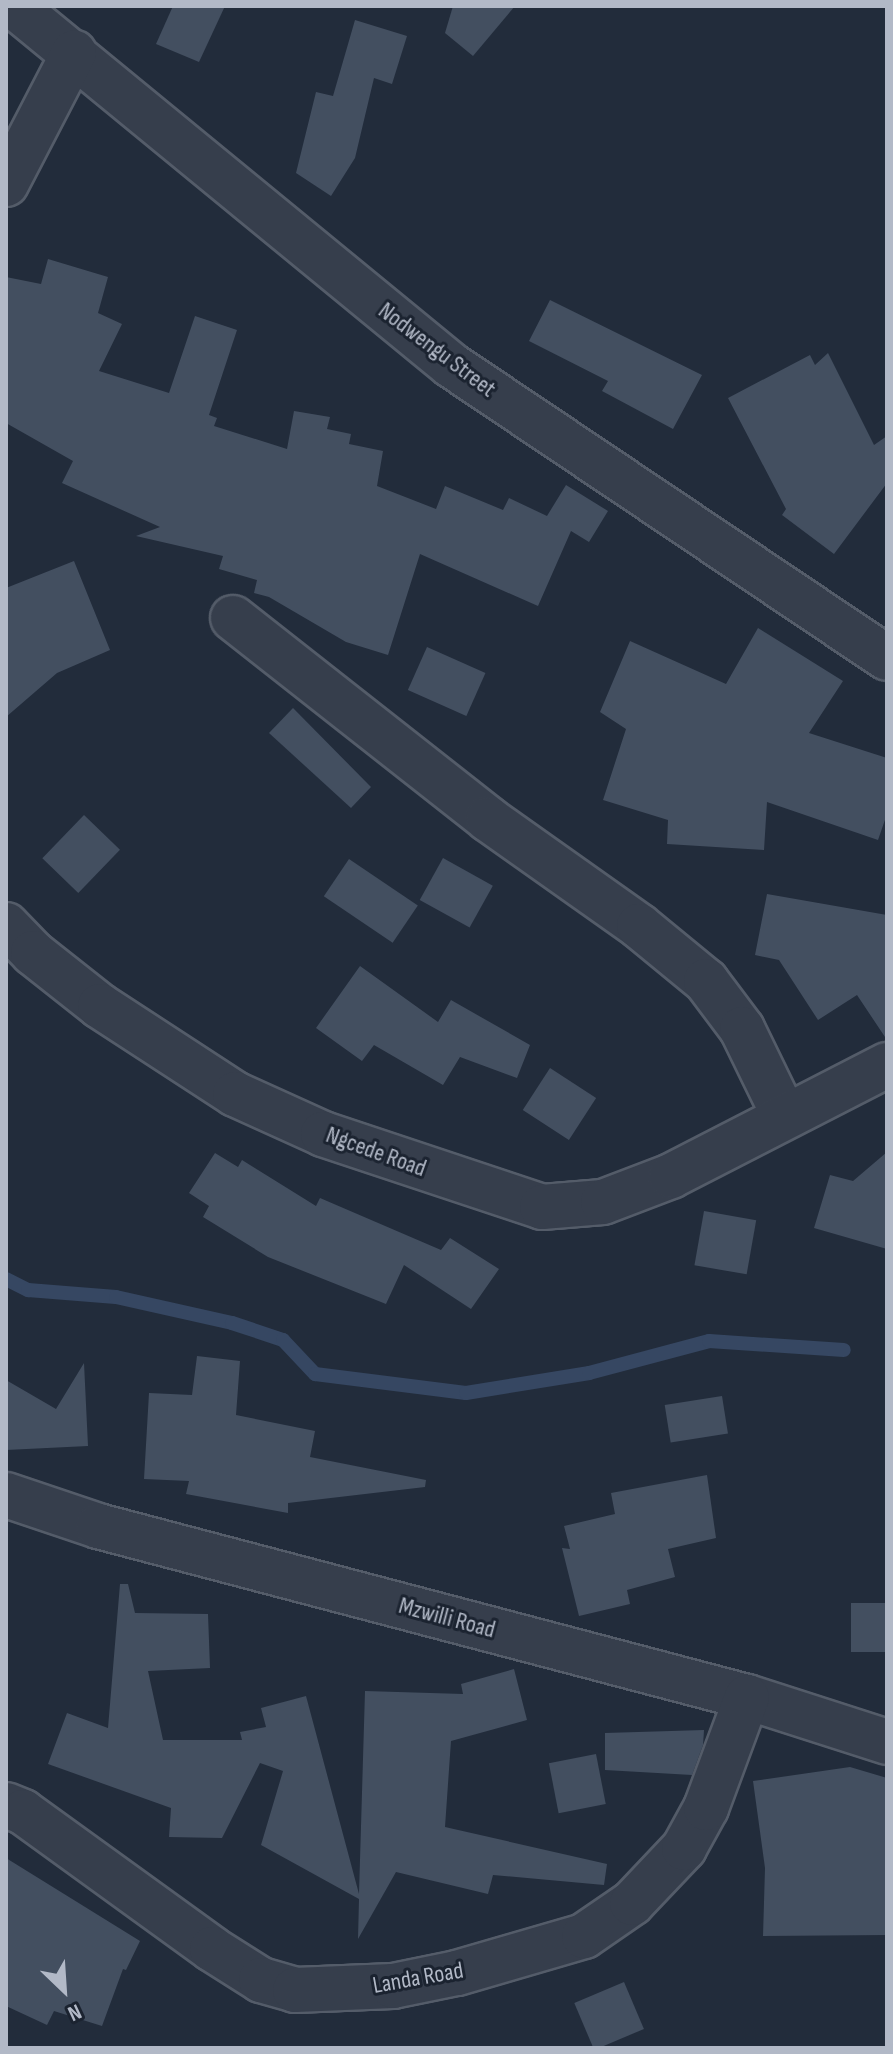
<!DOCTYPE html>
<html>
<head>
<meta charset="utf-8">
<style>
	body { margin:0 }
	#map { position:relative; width:893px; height:2054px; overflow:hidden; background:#222c3b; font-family:"Sofia Sans Condensed",sans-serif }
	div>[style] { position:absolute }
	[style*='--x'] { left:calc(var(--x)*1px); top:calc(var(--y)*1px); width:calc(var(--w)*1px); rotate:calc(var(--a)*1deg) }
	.stream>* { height:14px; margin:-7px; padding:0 7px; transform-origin:7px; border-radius:7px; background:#364762 }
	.building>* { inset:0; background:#434f60; transform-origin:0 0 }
	.roads { filter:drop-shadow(2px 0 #545c69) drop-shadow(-2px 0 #545c69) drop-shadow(0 2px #545c69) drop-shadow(0 -2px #545c69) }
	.minor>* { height:44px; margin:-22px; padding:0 22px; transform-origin:22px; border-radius:22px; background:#363e4c }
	span { translate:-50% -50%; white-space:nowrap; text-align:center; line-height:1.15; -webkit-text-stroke:6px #1b2330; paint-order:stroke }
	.street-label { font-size:24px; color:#b2b9c7 }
	.frame { position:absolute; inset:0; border:8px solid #b2b9c7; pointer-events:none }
	.north { position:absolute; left:24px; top:1950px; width:80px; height:80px; -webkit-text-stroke:6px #1b2330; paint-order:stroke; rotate:155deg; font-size:22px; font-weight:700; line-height:32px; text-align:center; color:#b2b9c7 }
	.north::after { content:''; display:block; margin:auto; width:28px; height:36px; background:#b2b9c7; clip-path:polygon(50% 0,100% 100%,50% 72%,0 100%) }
</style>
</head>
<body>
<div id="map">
	<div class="stream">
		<i style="--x:6;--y:1279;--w:25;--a:27"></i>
		<i style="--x:28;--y:1290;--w:88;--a:4.5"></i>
		<i style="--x:116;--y:1297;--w:119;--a:12.6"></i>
		<i style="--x:232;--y:1323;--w:54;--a:18.4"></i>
		<i style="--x:283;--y:1340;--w:47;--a:46.7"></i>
		<i style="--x:315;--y:1374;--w:152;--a:7.2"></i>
		<i style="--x:466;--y:1393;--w:125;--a:-9.2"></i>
		<i style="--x:589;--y:1373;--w:124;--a:-14.9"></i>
		<i style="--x:709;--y:1341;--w:135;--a:3.8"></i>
	</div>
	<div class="building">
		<i style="clip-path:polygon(173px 6px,225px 6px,199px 62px,156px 44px)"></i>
		<i style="clip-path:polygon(453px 6px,515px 6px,473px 56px,445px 33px)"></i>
		<i style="clip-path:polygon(355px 20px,407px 36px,392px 84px,374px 78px,355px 158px,331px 196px,296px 173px,316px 92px,333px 96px)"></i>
		<i style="clip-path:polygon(48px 259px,108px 277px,98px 313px,122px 324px,99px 371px,169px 393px,195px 316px,237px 330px,209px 415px,217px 418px,214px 426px,287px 449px,294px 411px,330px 417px,327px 429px,351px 434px,349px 444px,383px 451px,377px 486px,436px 509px,445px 486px,503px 510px,509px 498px,547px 516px,566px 485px,608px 511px,589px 542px,571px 531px,538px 606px,420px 554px,388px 655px,346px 642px,269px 597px,254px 593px,257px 580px,219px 569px,223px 556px,136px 536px,160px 527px,62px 483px,73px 461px,6px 423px,6px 277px,41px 284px)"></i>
		<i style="clip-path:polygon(550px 300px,702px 375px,673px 429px,602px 391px,608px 381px,529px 341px)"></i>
		<i style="clip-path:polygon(828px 353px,874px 445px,887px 436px,887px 483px,834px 554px,782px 515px,786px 509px,728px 398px,810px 355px,815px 365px)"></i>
		<i style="clip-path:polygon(74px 561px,110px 650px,57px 673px,6px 717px,6px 588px)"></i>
		<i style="clip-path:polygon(758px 628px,843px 681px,809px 733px,887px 758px,887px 814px,878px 840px,767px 802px,764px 850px,667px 844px,668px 820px,603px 800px,626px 729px,600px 712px,630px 641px,726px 684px)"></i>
		<i style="left:427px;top:647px;width:64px;height:47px;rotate:24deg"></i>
		<i style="clip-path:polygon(293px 708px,371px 787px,351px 808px,269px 733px)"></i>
		<i style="left:84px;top:815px;width:50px;height:60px;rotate:44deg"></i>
		<i style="left:443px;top:858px;width:57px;height:48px;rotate:29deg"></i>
		<i style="left:349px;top:859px;width:83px;height:45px;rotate:34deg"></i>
		<i style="clip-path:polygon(767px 894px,887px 915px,887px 1040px,857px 995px,818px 1020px,779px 960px,755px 955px)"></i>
		<i style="clip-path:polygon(360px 966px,438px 1022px,451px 1000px,530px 1045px,517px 1078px,460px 1057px,443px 1085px,374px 1045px,362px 1061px,316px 1028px)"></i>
		<i style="left:550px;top:1068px;width:55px;height:50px;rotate:33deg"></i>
		<i style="clip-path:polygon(887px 1152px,887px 1249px,814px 1228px,830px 1175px,853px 1181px)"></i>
		<i style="clip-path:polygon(215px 1153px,238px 1167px,242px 1160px,316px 1206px,320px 1198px,441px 1250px,450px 1238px,499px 1269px,471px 1309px,404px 1265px,386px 1304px,268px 1257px,203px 1217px,209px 1206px,189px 1193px)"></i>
		<i style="left:704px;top:1211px;width:53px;height:55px;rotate:10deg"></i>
		<i style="clip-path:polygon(197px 1356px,240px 1361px,236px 1415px,315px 1431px,310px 1457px,426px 1480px,425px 1487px,288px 1503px,288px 1513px,186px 1494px,189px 1481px,144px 1479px,149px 1393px,192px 1395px)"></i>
		<i style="clip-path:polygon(84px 1363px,88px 1446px,6px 1450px,6px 1380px,56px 1409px)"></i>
		<i style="left:722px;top:1396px;width:38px;height:58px;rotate:81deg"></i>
		<i style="clip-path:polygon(707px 1475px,716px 1538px,668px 1549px,675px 1577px,627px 1590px,630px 1604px,579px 1616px,562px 1548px,570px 1549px,564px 1526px,615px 1514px,611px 1493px)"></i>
		<i style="clip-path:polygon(120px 1584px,128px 1584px,135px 1613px,208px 1614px,210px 1668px,148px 1671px,163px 1740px,242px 1740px,240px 1732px,266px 1727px,261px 1708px,306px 1696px,359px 1894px,365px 1691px,463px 1694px,461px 1684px,514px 1669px,527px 1720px,451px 1741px,445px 1827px,607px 1864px,604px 1885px,493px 1875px,488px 1894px,396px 1872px,358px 1939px,359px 1899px,261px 1845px,283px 1771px,260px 1763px,222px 1838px,169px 1837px,171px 1808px,48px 1764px,67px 1713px,108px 1728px)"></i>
		<i style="left:887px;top:1603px;width:49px;height:36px;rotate:90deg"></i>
		<i style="clip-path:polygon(704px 1730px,703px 1745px,692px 1775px,605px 1770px,605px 1733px)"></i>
		<i style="left:596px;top:1754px;width:51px;height:48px;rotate:79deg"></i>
		<i style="clip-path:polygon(850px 1767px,887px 1778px,887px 1935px,763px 1936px,765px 1868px,753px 1781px)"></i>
		<i style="clip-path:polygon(6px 1858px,140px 1941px,126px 1970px,123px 1969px,102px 2026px,54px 2011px,47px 2025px,6px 2006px)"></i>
		<i style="left:624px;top:1982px;width:51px;height:54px;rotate:67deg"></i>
	</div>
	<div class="roads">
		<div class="minor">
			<i style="--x:14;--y:6;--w:566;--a:39.4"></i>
			<i style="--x:451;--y:365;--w:525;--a:33.9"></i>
			<i style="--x:6;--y:184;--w:148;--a:-62.6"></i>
			<i style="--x:233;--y:618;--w:325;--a:38.2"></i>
			<i style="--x:488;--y:819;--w:185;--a:35.3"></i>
			<i style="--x:639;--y:926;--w:87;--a:39.4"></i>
			<i style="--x:706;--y:981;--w:60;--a:53.1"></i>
			<i style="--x:742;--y:1029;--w:96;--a:64"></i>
			<i style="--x:6;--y:925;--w:39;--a:46"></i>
			<i style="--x:33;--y:953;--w:85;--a:38.3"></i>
			<i style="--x:100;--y:1006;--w:161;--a:33.1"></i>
			<i style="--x:235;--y:1094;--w:97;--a:24.4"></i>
			<i style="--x:323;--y:1134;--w:231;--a:18.4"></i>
			<i style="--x:542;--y:1207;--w:61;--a:-4.7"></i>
			<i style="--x:603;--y:1202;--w:73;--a:-20.9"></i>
			<i style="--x:671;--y:1176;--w:243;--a:-27.2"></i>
			<i style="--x:6;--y:1495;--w:97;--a:18.6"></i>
			<i style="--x:98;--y:1526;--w:671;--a:14.76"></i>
			<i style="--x:747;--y:1697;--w:147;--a:17.8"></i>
			<i style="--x:6;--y:1805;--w:18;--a:22"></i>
			<i style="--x:23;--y:1812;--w:233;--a:35.9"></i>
			<i style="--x:212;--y:1949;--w:58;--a:32.3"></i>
			<i style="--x:261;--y:1980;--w:35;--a:16"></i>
			<i style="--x:295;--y:1990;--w:98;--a:-2.3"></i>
			<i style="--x:393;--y:1986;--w:65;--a:-11.5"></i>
			<i style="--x:457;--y:1973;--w:132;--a:-16.2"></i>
			<i style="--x:584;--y:1936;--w:58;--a:-34.5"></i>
			<i style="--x:632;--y:1903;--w:76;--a:-46.6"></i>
			<i style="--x:684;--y:1848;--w:46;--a:-61.2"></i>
			<i style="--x:706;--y:1808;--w:118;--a:-69.7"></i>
		</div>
	</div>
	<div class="street-label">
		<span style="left:437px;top:350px;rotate:37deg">Nodwengu Street</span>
		<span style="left:376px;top:1152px;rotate:20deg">Ngcede Road</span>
		<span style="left:447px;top:1618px;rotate:15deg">Mzwilli Road</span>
		<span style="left:418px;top:1978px;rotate:-10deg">Landa Road</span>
	</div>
	<div class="frame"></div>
	<div class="north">N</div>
</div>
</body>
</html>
